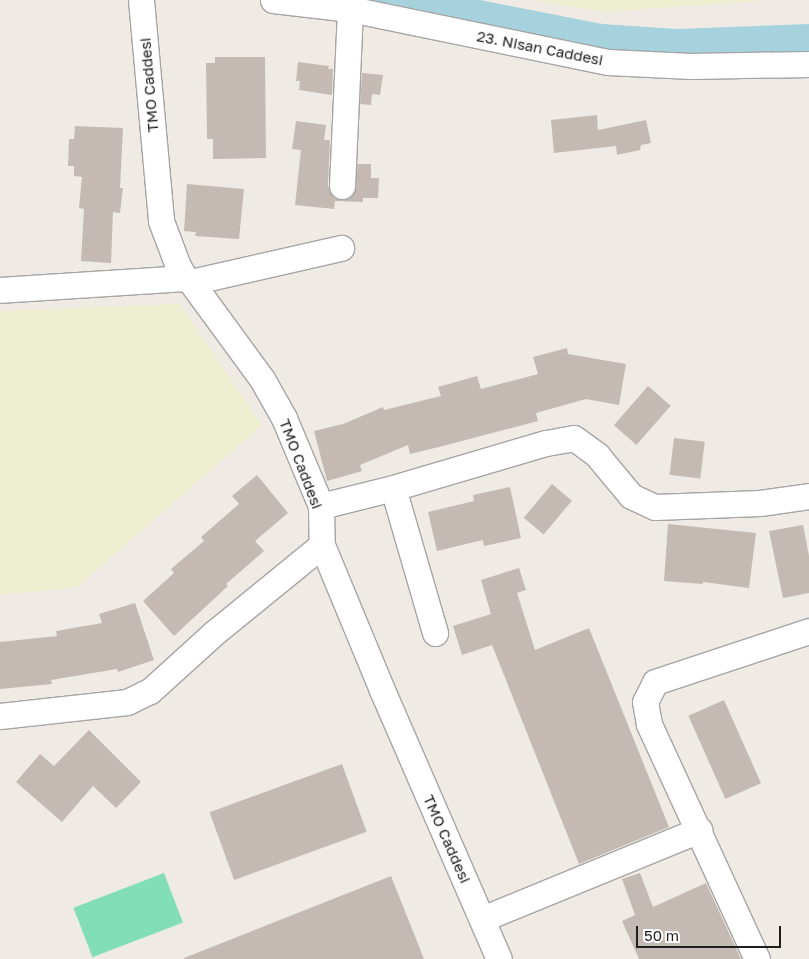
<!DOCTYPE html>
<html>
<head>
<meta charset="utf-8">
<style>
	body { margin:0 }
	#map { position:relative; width:809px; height:959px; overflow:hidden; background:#efebe4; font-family:"Golos Text",sans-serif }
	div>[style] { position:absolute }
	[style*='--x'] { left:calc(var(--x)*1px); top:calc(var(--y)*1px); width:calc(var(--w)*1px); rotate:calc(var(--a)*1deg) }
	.farmland>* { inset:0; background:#edeecf }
	.pitch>* { inset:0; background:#82deb7; transform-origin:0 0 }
	.water>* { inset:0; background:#a5d2dc }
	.building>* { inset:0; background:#c4bab3; transform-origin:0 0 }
	.roads { filter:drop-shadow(1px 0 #a5a5a5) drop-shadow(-1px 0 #a5a5a5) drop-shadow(0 1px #a5a5a5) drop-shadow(0 -1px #a5a5a5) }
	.minor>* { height:25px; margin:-12.5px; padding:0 12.5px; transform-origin:12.5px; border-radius:12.5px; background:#fff }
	span { translate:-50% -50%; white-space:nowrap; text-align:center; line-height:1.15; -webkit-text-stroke:4.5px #fff; paint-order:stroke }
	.street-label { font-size:15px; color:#1e1e1e }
	.scale { position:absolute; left:636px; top:926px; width:145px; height:22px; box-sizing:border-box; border:2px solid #1e1e1e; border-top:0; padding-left:6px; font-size:15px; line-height:18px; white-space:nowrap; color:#1e1e1e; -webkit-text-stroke:4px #fff; paint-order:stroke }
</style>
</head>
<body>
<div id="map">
	<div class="farmland">
		<i style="clip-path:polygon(529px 0,771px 0,603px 12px)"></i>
		<i style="clip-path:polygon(179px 304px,262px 425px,77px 587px,0 595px,0 311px)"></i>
	</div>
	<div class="pitch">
		<i style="left:164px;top:873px;width:53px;height:97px;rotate:69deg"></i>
	</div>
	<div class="water">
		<i style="clip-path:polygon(343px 0,480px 0,602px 24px,677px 29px,809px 24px,809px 51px,694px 53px,633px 52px,590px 48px)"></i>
	</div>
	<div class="building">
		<i style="clip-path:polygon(215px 57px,265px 57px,266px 158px,213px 159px,213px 139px,207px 139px,206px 63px,215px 63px)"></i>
		<i style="clip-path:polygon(298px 62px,329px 66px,328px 69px,333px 69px,332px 95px,299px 90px,300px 81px,296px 81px)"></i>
		<i style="clip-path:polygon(362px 73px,383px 75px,380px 95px,372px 94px,371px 105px,360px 104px)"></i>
		<i style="clip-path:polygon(597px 115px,598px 130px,646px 120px,651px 143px,641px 145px,640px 150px,617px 155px,616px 146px,554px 153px,551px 120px)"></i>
		<i style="clip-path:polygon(296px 121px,326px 125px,324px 140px,330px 140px,328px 186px,334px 198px,342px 200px,354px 194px,357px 164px,371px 164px,371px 178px,379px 178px,378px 198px,363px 198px,363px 202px,335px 201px,334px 209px,295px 205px,301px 150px,292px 149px)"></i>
		<i style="clip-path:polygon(75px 126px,123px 128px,120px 188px,123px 188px,120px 213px,113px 212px,111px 263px,81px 261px,84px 209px,79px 208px,82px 177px,74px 176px,74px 166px,68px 166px,69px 139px,74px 139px)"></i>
		<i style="clip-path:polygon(187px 184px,244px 189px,239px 239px,195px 236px,196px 232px,184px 231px)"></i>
		<i style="clip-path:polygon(567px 348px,568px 354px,626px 364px,619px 405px,586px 399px,536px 413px,538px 421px,443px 446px,410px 454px,408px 445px,360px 465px,362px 471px,327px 481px,314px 431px,343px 424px,383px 407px,384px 410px,441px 396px,438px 387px,477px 376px,481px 389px,538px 374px,533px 357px)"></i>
		<i style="left:648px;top:386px;width:30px;height:52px;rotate:41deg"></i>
		<i style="left:674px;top:438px;width:31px;height:37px;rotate:7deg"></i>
		<i style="clip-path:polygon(257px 475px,288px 513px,255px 541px,264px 551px,226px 584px,228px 586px,174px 636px,143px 601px,174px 573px,171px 569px,204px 541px,201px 537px,239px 504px,232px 496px)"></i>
		<i style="left:552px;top:484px;width:26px;height:44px;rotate:40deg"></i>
		<i style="clip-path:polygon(510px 487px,521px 538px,484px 546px,483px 540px,437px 551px,428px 512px,474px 501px,473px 495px)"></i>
		<i style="clip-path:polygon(668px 524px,756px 533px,749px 588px,703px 582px,703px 584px,664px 581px)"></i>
		<i style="clip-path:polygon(803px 525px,809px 556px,809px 593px,783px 598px,769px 531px)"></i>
		<i style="clip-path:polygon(519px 568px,526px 590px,517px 593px,535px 650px,589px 628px,669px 827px,579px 864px,492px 645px,462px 655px,453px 626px,491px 614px,481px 580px)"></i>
		<i style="clip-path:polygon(135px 603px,154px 660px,118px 672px,117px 669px,51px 680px,52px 684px,0 689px,0 642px,57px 636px,56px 631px,102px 623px,99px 614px)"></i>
		<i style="left:724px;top:700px;width:91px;height:39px;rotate:66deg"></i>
		<i style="clip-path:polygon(89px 730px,141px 782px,116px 808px,93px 786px,62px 822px,16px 782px,40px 754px,54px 766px)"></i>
		<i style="left:342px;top:764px;width:72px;height:141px;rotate:70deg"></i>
		<i style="clip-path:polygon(640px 873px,653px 907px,706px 883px,741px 959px,639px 959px,622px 921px,635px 915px,622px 879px)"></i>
		<i style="clip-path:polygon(391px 876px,424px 959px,184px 959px,184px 958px)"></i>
	</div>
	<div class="roads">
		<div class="minor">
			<i style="--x:141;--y:0;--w:222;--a:84.8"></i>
			<i style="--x:161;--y:221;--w:48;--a:69.3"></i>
			<i style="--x:178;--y:266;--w:14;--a:60"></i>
			<i style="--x:185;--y:278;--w:7;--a:34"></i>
			<i style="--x:191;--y:282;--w:120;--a:53.8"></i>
			<i style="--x:262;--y:379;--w:45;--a:60.6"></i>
			<i style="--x:284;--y:418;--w:95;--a:67.2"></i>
			<i style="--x:321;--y:506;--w:39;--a:89"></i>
			<i style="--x:322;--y:545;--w:157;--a:67.5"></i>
			<i style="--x:382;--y:690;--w:293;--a:66.5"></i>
			<i style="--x:273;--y:0;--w:78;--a:6.7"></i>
			<i style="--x:350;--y:9;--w:263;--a:11.6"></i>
			<i style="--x:608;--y:62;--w:83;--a:2.8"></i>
			<i style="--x:691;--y:66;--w:118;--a:-1"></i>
			<i style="--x:342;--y:186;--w:177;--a:-87.4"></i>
			<i style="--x:191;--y:282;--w:154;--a:-12.8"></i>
			<i style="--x:0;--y:290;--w:185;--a:-3.7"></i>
			<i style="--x:393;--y:488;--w:151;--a:73.8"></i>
			<i style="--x:321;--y:506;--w:74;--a:-14"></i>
			<i style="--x:393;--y:488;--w:159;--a:-16.4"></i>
			<i style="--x:546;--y:443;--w:28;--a:-10"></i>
			<i style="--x:574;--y:438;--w:29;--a:36"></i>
			<i style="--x:597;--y:455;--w:53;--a:50.3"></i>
			<i style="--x:631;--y:496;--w:26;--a:25"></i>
			<i style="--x:655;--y:507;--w:105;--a:-2.2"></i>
			<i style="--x:760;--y:503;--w:49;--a:-8.1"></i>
			<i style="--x:0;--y:716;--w:128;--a:-6.3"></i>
			<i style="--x:127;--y:702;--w:25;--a:-26"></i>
			<i style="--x:150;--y:691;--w:86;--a:-42.2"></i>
			<i style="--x:214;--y:633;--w:139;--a:-39.2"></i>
			<i style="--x:482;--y:919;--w:235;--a:-22.3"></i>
			<i style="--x:757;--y:959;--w:259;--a:-114.7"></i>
			<i style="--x:649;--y:724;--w:22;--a:-100"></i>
			<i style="--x:645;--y:702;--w:22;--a:-63"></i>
			<i style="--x:655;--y:682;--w:162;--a:-18.3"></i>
		</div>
	</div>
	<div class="street-label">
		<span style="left:540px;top:48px;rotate:11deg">23. Nisan Caddesi</span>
		<span style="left:149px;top:85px;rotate:-95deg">TMO Caddesi</span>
		<span style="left:301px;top:464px;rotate:69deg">TMO Caddesi</span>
		<span style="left:447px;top:839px;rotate:66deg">TMO Caddesi</span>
	</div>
	<div class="scale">50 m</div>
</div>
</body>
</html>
